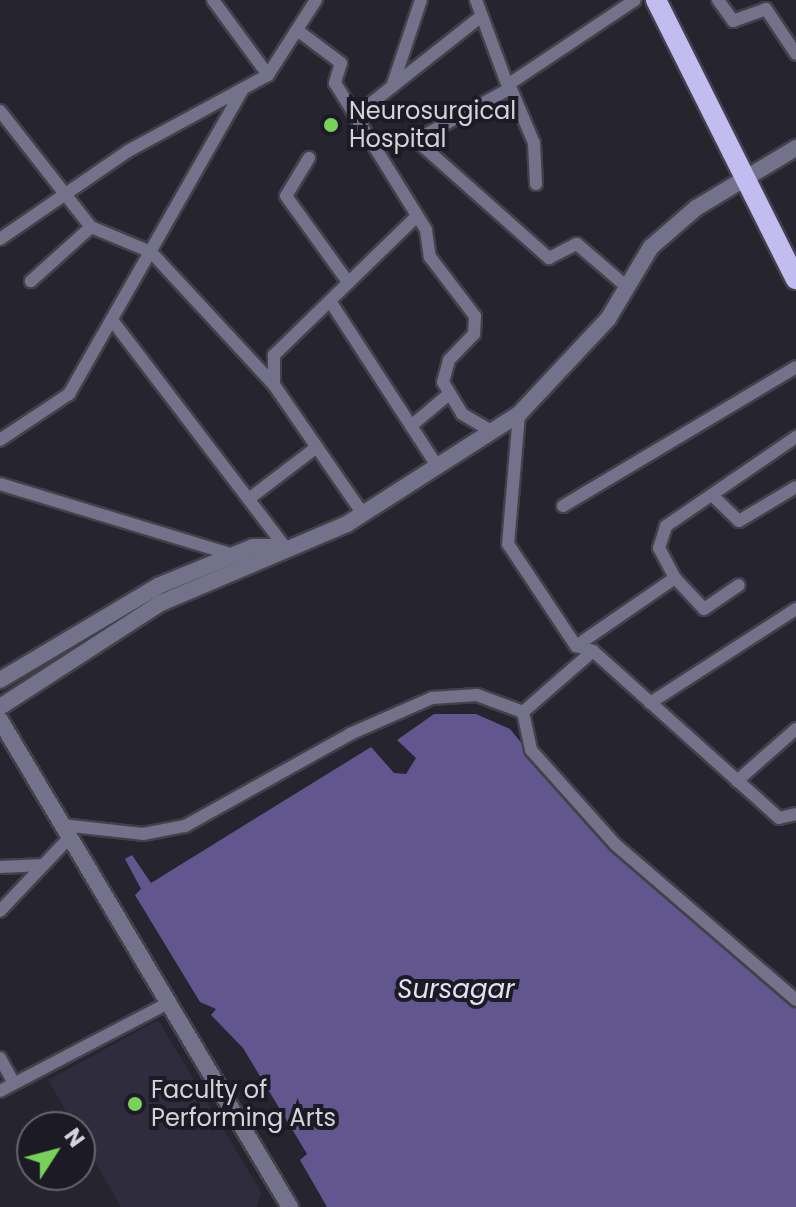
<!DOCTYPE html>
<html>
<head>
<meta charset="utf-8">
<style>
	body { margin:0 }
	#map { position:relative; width:796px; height:1207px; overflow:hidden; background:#26252f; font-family:Poppins,sans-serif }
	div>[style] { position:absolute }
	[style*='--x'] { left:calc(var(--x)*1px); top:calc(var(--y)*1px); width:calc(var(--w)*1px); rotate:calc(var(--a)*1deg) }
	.built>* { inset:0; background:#2f2d3d }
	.water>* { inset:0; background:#61568d }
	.roads { filter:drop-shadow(2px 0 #42414a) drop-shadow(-2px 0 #42414a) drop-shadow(0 2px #42414a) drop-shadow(0 -2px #42414a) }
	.minor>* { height:12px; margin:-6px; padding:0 6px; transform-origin:6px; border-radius:6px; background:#74718a }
	.tertiary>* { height:16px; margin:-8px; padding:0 8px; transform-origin:8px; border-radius:8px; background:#74718a }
	.primary>* { height:20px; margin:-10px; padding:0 10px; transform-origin:10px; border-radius:10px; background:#c3bcf1 }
	.dots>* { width:22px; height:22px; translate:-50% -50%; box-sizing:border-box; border:4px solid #1c1b25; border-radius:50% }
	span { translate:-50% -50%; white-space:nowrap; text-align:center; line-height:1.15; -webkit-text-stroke:8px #1c1b25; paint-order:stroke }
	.poi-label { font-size:24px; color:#d4d3da }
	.left { translate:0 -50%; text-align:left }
	.water-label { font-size:26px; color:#e3e1f2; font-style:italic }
	.north { position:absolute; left:16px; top:1111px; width:80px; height:80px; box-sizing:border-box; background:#1c1b25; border:2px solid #66656d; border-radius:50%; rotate:54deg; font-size:22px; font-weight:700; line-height:32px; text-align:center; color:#d4d3da }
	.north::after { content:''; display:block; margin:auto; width:28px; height:36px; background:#78d158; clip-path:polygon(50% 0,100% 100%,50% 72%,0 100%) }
</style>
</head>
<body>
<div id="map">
	<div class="built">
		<i style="clip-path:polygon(158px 1020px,261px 1192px,257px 1207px,121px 1207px,48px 1080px)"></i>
	</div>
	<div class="water">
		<i style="clip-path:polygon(434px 714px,476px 714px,510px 729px,545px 772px,796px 1004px,796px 1207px,327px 1207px,300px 1160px,307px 1154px,243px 1048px,211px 1015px,216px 1009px,200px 1002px,135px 895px,141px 889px,125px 859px,132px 855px,151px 883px,371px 747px,394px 773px,406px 774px,416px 758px,397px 740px)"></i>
	</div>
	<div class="roads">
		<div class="minor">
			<i style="--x:213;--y:0;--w:93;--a:53.7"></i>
			<i style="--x:476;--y:0;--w:95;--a:69.7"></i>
			<i style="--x:509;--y:89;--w:106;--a:151.3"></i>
			<i style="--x:416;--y:140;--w:178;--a:41.6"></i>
			<i style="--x:549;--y:258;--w:31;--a:-27"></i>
			<i style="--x:577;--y:244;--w:66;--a:40.7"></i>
			<i style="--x:718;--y:0;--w:26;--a:54"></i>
			<i style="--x:733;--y:21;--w:35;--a:-20"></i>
			<i style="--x:766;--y:9;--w:54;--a:56.3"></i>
			<i style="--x:297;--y:30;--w:55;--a:36.9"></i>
			<i style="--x:341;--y:63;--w:21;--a:107"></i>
			<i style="--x:335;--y:83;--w:173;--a:58.2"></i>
			<i style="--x:426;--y:230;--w:27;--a:82"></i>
			<i style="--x:430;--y:257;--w:74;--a:52.7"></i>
			<i style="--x:475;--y:316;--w:18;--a:93"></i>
			<i style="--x:474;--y:334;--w:36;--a:134"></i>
			<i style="--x:449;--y:360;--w:23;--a:105"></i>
			<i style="--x:443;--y:382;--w:37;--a:59"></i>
			<i style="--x:462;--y:414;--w:34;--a:30"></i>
			<i style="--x:392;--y:87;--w:92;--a:-71.6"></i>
			<i style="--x:0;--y:111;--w:147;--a:51.9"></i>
			<i style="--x:91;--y:227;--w:81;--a:138"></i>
			<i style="--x:355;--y:116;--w:158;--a:-38.3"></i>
			<i style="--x:309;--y:158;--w:44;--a:121.2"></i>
			<i style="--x:286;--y:196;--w:106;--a:54.2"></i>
			<i style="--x:536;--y:184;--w:41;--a:-92.8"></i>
			<i style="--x:534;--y:143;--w:64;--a:-113"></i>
			<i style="--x:509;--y:84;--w:151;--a:-33.7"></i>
			<i style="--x:91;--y:227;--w:65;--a:22.6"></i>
			<i style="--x:151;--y:252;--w:181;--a:47.2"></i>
			<i style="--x:0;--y:239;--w:155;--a:-34.5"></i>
			<i style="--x:128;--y:151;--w:159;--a:-28.5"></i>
			<i style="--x:268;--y:75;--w:89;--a:-57.4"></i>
			<i style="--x:330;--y:301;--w:197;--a:57"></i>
			<i style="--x:112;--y:320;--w:284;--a:52.7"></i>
			<i style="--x:519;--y:414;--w:130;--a:94.8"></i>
			<i style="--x:508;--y:544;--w:123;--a:56.3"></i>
			<i style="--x:576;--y:646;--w:18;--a:16"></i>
			<i style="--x:593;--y:651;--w:250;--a:41.9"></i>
			<i style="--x:779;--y:818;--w:17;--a:-13"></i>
			<i style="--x:411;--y:426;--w:50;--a:-40.1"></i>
			<i style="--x:0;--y:440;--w:83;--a:-33.7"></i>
			<i style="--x:69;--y:394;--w:349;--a:-60.3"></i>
			<i style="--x:0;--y:484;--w:251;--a:16.9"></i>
			<i style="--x:712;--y:495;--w:37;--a:44"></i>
			<i style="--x:739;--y:521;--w:66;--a:-30.8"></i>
			<i style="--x:250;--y:498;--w:84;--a:-37.3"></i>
			<i style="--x:563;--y:506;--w:271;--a:-30.8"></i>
			<i style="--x:363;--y:514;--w:157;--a:-124.6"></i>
			<i style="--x:274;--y:385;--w:30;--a:-90"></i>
			<i style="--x:274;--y:355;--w:199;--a:-44.2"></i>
			<i style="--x:675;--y:578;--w:42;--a:46.9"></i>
			<i style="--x:704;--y:609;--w:42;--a:-34.4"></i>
			<i style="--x:576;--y:646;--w:120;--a:-34.5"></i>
			<i style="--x:675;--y:578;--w:34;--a:-118"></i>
			<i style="--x:659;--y:548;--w:23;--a:-72"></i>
			<i style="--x:666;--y:526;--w:158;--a:-34.4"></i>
			<i style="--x:650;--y:703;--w:174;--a:-32.8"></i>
			<i style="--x:523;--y:712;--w:39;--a:78"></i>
			<i style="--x:531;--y:750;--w:127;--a:48.2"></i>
			<i style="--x:616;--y:845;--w:238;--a:40.7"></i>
			<i style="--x:737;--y:781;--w:79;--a:-41.4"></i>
			<i style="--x:62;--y:825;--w:81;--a:6.3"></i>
			<i style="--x:143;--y:834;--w:43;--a:-10.8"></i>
			<i style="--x:185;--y:826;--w:189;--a:-29.1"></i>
			<i style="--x:350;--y:734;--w:90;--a:-23.7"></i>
			<i style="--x:432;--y:698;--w:45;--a:-3.8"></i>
			<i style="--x:477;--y:695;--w:49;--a:20.3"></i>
			<i style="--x:523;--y:712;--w:93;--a:-41.1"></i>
			<i style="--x:0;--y:867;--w:43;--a:-2.7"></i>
			<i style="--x:0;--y:911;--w:102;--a:-46.6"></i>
			<i style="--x:0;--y:1058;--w:25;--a:61"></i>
			<i style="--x:0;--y:1091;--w:192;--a:-27.6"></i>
		</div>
		<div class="tertiary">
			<i style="--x:0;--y:680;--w:184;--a:-30.7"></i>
			<i style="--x:158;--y:586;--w:103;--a:-22.3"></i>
			<i style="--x:253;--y:547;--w:26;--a:0"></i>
			<i style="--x:0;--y:707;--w:192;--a:-32.9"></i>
			<i style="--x:161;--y:603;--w:202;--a:-23"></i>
			<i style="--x:347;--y:524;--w:204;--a:-32.6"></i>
			<i style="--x:519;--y:414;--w:130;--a:-46.9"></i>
			<i style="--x:608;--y:319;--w:84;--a:-59.2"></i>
			<i style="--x:651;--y:247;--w:60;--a:-40.9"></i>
			<i style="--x:696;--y:208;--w:117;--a:-31"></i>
			<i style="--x:0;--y:720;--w:567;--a:59.23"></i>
		</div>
		<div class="primary">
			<i style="--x:656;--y:0;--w:312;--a:63.4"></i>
		</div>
	</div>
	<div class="dots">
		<i style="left:331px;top:125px;background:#78d158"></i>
		<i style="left:135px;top:1104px;background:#78d158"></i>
	</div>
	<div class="poi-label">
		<span class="left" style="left:349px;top:125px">Neurosurgical<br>Hospital</span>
		<span class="left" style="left:151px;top:1104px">Faculty of<br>Performing Arts</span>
	</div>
	<div class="water-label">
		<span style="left:456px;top:990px">Sursagar</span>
	</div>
	<div class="north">N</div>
</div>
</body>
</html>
